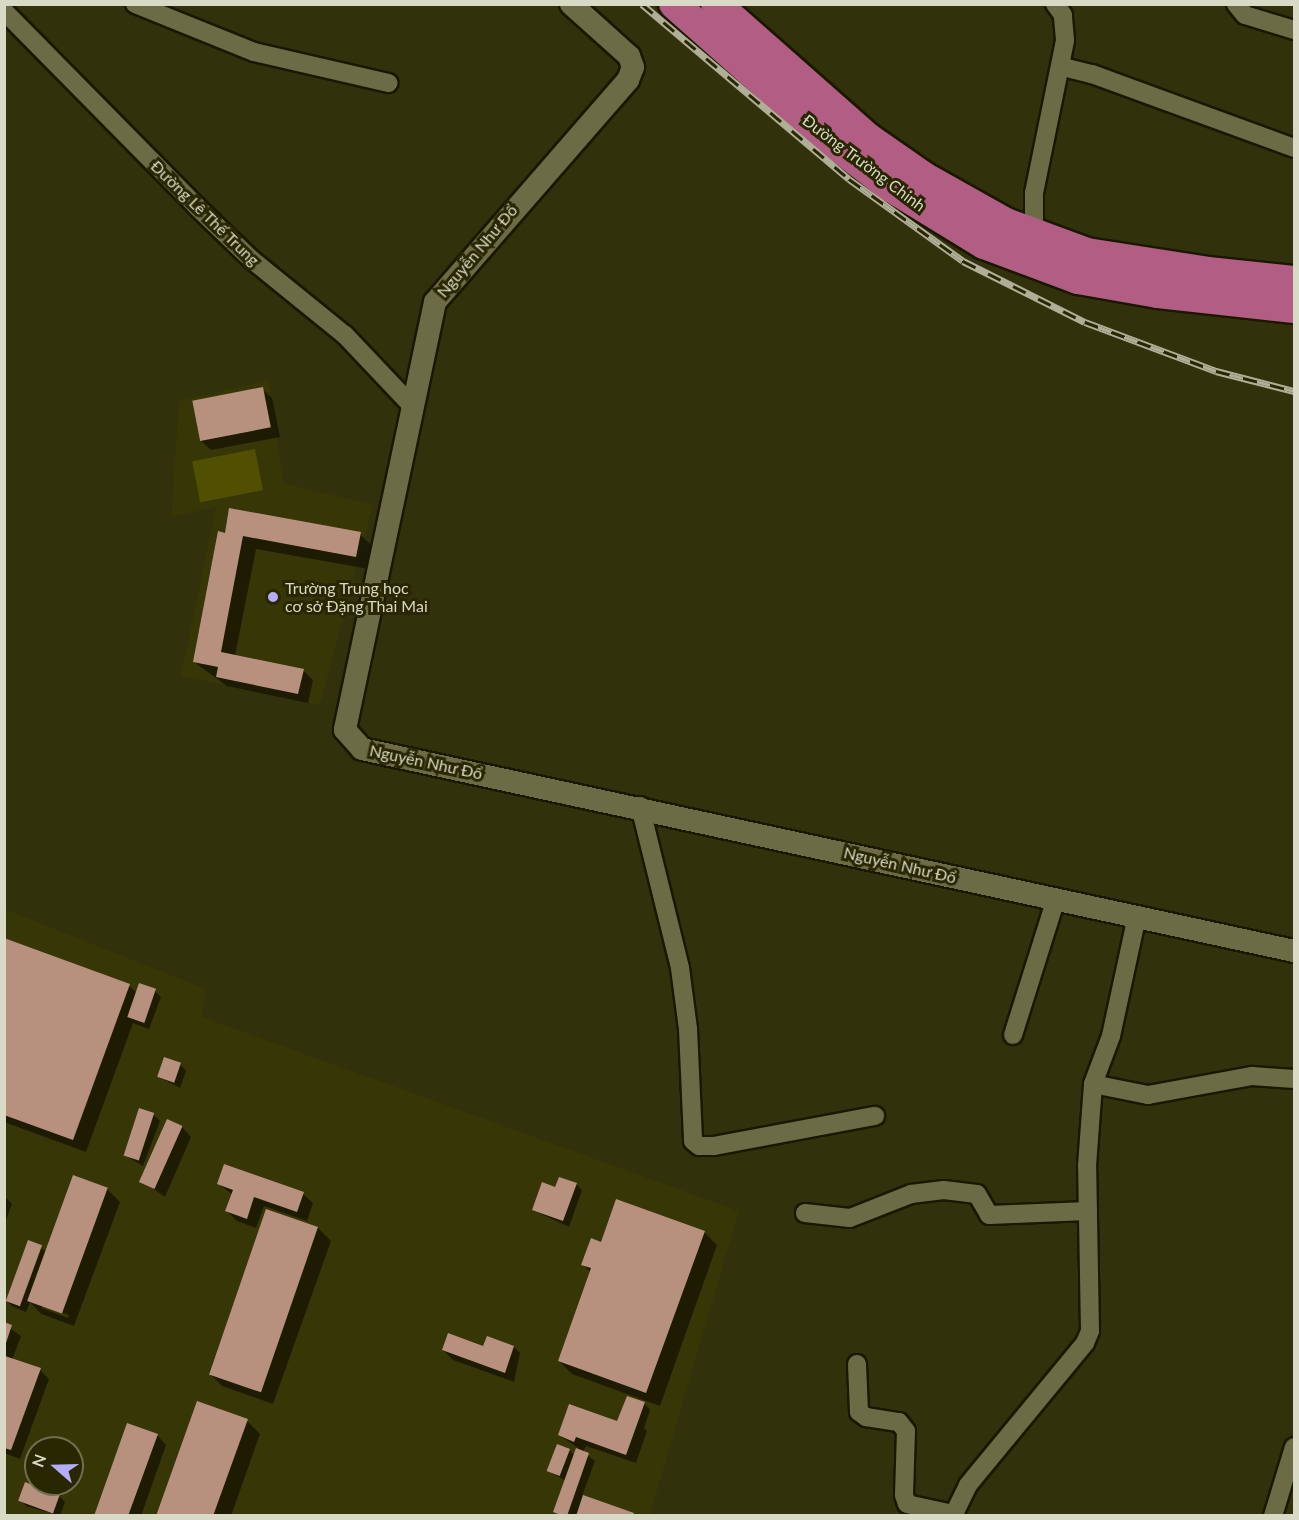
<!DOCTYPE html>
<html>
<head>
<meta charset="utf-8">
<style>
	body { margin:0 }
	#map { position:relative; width:1299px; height:1520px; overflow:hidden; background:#31310c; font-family:Lato,sans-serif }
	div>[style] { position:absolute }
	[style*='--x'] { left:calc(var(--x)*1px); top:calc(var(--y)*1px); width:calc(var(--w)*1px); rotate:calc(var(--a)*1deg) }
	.built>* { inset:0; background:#373606 }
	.green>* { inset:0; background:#504f02; transform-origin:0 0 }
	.shadow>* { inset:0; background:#0007 }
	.building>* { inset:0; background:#b8917e; transform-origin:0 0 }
	.roads { filter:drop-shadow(2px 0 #191800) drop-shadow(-2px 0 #191800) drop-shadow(0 2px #191800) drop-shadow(0 -2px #191800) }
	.minor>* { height:18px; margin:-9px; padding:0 9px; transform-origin:9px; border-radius:9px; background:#6b6c46 }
	.tertiary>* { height:22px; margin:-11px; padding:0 11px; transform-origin:11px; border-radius:11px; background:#6b6c46 }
	.trunk>* { height:30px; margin:-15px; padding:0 15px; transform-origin:15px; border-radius:15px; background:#b25e84 }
	.rail>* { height:7px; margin-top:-3.5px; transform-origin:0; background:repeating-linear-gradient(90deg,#282702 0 14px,#aeaf96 0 28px); box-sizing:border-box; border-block:2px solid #aeaf96 }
	.dots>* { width:16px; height:16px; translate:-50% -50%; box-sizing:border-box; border:3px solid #282702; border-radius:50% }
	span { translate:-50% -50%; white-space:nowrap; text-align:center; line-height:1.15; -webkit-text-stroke:6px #282702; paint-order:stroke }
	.street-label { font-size:16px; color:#d9dac5 }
	.poi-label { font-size:16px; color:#d9dac5 }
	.left { translate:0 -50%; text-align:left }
	.frame { position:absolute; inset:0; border:6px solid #d9dac5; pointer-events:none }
	.north { position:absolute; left:24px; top:1436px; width:60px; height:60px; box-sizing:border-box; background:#282702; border:2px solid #6f6f50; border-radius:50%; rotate:290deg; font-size:16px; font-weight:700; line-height:24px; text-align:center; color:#d9dac5 }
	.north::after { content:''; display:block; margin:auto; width:21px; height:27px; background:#b4acf9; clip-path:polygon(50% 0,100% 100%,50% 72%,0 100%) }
</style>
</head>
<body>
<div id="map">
	<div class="built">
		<i style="clip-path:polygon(269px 380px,283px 483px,373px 505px,320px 705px,181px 676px,216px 507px,171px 517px,179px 401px)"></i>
		<i style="clip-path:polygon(evenodd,4px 909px,206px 989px,202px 1017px,739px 1211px,650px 1515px,5px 1515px,4px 909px,36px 1448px,72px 1448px,72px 1484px,36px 1484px,36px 1448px)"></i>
	</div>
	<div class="green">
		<i style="left:255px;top:449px;width:42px;height:64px;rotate:79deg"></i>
	</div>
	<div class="shadow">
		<i style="clip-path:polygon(262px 389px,272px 398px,280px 437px,211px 450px,201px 441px)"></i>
		<i style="clip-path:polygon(360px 534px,373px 547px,369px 569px,256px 549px,235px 656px,303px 670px,313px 680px,308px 703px,227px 686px,194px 662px,226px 535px)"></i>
		<i style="clip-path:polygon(4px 940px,129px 986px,137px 993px,155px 991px,161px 997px,149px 1029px,133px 1023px,86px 1152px,4px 1122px)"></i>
		<i style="clip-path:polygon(180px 1064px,186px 1071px,180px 1088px,159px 1077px)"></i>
		<i style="clip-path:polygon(153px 1114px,160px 1121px,143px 1166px,123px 1154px)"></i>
		<i style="clip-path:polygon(182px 1127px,191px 1137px,165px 1197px,142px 1181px)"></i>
		<i style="clip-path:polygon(219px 1184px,303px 1194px,313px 1203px,307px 1221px,264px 1206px,256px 1228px,237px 1221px,227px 1211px,233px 1195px)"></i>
		<i style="clip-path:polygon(576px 1184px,582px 1190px,569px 1227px,533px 1210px,556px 1189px)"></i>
		<i style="clip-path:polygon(evenodd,107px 1189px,120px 1202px,74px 1326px,41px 1314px,30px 1302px,26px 1312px,13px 1307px,7px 1301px,29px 1242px,46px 1251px,107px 1189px,42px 1305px,69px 1315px,68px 1318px,42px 1308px,42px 1305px)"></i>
		<i style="clip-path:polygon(4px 1196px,12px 1204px,4px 1225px)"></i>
		<i style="clip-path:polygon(267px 1210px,318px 1228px,331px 1241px,273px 1404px,222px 1386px,209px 1373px)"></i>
		<i style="clip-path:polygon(704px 1232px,717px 1245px,660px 1406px,572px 1374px,559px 1361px,591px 1273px,583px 1264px,602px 1244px)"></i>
		<i style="clip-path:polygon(4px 1324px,21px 1336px,12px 1360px,40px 1370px,49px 1379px,20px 1459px,4px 1453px)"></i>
		<i style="clip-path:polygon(514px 1347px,520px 1353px,514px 1382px,453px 1360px,443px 1350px)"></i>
		<i style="clip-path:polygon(644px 1403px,650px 1410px,644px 1428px,647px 1431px,636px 1463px,586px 1446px,583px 1452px,595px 1461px,582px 1496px,634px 1516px,559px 1516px,555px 1512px,566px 1481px,548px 1471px,569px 1450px,575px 1456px,578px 1448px,559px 1435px,618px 1423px)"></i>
		<i style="clip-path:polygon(247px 1421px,260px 1434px,231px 1516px,158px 1516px)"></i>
		<i style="clip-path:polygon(157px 1435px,166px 1445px,141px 1516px,96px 1516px)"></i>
		<i style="clip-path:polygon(59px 1496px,65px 1502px,60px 1516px,26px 1506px,20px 1500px)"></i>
	</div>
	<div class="building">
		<i style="left:263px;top:387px;width:41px;height:72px;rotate:79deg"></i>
		<i style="clip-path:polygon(229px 508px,361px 532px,356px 557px,243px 536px,221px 652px,304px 669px,298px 694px,216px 677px,218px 667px,193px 662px,218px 531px,225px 533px)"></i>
		<i style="clip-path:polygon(4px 938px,130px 984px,73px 1140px,4px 1115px)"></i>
		<i style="left:139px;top:983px;width:18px;height:36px;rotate:19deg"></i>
		<i style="left:164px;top:1057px;width:18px;height:21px;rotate:19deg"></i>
		<i style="left:139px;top:1108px;width:16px;height:50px;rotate:18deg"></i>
		<i style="left:167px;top:1119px;width:17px;height:69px;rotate:24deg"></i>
		<i style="clip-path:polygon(224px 1164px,304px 1192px,297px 1212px,254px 1197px,247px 1219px,225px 1211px,233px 1190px,217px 1184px)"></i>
		<i style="left:73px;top:1175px;width:37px;height:134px;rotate:20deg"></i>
		<i style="clip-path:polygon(559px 1177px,577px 1183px,563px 1221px,532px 1210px,542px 1182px,555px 1187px)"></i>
		<i style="clip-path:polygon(616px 1199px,705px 1231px,646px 1393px,558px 1361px,591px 1268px,581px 1265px,591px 1238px,601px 1242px)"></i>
		<i style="left:266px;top:1209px;width:55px;height:175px;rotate:19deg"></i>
		<i style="left:28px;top:1240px;width:15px;height:65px;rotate:20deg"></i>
		<i style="clip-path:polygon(4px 1322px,12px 1325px,5px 1346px,4px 1346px)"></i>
		<i style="clip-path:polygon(448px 1333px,483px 1346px,487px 1336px,514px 1346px,505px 1373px,442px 1350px)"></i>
		<i style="clip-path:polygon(5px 1356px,41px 1368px,11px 1450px,4px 1448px)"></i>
		<i style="clip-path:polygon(627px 1396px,645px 1402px,626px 1455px,576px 1437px,574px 1442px,558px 1435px,569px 1404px,617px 1421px)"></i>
		<i style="clip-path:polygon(197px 1401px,248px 1419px,213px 1516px,156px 1516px)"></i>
		<i style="clip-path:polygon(127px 1423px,158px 1434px,128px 1516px,94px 1516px)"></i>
		<i style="left:557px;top:1444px;width:14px;height:29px;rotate:21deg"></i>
		<i style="clip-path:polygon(576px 1448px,589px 1453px,567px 1516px,563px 1516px,553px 1512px)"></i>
		<i style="left:25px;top:1482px;width:37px;height:20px;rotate:20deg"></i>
		<i style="clip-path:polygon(583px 1495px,634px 1513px,633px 1516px,576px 1516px)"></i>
	</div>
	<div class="roads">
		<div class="minor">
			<i style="--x:135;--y:4;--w:128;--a:22"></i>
			<i style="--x:254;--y:52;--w:138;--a:13"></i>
			<i style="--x:1236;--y:4;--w:14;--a:51"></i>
			<i style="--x:1245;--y:15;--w:51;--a:17"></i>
			<i style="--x:4;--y:11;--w:274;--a:45.4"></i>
			<i style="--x:196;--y:206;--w:76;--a:43.9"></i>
			<i style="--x:251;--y:259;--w:121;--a:39"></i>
			<i style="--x:345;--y:335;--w:99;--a:46.6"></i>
			<i style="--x:1063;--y:67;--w:30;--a:14"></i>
			<i style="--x:1092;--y:74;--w:215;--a:20.1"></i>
			<i style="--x:1034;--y:234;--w:41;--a:-90"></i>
			<i style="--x:1034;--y:193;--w:156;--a:-78.5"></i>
			<i style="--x:1065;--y:40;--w:25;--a:-95"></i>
			<i style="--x:1063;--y:15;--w:14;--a:-126"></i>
			<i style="--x:640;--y:806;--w:167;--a:76.1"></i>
			<i style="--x:680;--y:968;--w:62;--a:82.5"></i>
			<i style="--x:688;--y:1029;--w:112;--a:87.4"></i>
			<i style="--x:693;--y:1141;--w:8;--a:40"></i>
			<i style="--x:699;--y:1146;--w:15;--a:0"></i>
			<i style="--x:714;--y:1146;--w:164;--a:-10.6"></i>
			<i style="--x:1013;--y:1035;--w:143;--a:-72.5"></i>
			<i style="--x:1093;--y:1084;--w:56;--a:11.3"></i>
			<i style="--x:1148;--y:1095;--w:106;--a:-10.4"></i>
			<i style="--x:1252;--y:1076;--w:42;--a:4.1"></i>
			<i style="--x:805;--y:1213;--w:45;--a:6.3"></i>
			<i style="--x:850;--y:1218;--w:66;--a:-21.5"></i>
			<i style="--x:911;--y:1194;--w:33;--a:-7"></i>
			<i style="--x:944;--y:1190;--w:33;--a:7"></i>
			<i style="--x:977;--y:1194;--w:24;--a:60"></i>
			<i style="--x:989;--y:1215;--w:99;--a:-2.3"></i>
			<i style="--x:857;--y:1364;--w:48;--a:87.6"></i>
			<i style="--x:859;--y:1412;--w:9;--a:36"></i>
			<i style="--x:866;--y:1417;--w:33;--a:9"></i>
			<i style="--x:899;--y:1422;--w:11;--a:52"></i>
			<i style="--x:906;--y:1431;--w:64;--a:91.8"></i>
			<i style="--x:904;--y:1495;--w:9;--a:72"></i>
			<i style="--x:907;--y:1504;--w:47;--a:12.3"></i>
			<i style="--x:953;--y:1516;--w:34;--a:-64"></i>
			<i style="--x:968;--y:1485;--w:184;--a:-50.5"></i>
			<i style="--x:1085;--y:1343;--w:13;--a:-67"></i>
			<i style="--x:1090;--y:1331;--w:165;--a:-91"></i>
			<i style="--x:1087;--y:1166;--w:82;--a:-85.8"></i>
			<i style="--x:1093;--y:1084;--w:51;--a:-69.4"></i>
			<i style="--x:1111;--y:1036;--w:123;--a:-77.8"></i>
			<i style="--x:1273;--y:1516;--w:72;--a:-73.1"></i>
		</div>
		<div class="tertiary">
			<i style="--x:571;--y:4;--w:78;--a:41.9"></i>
			<i style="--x:629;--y:56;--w:12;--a:70"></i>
			<i style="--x:633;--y:67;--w:14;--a:111"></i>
			<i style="--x:628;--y:80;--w:294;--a:131"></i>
			<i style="--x:435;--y:302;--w:437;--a:101.9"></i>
			<i style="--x:345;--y:730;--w:25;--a:48"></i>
			<i style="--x:362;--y:749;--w:954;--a:12.23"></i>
		</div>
		<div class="trunk">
			<i style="--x:674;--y:4;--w:187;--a:41.5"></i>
			<i style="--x:814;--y:128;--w:95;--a:37.7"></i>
			<i style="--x:889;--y:186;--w:111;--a:31.4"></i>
			<i style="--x:984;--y:244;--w:100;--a:20.4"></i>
			<i style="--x:1078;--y:279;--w:81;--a:9.9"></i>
			<i style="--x:1158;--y:293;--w:137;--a:6.3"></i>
			<i style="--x:716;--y:4;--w:203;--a:41.4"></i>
			<i style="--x:868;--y:138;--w:68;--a:34.9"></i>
			<i style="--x:924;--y:177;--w:94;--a:29.3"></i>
			<i style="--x:1006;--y:223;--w:86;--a:20.3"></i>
			<i style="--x:1087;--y:253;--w:122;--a:8.9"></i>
			<i style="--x:1208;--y:272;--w:86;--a:6"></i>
		</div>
	</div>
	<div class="rail">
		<i style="--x:642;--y:4;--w:271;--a:40.2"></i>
		<i style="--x:849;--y:179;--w:140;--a:35.7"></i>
		<i style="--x:963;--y:261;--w:136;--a:26.6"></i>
		<i style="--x:1085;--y:322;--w:140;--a:20.5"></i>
		<i style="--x:1216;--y:371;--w:81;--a:14.4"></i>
	</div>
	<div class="dots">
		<i style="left:273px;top:597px;background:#b4acf9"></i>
	</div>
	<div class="street-label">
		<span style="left:864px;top:163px;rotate:37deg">Đường Trường Chinh</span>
		<span style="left:205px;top:213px;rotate:44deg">Đường Lê Thế Trung</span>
		<span style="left:477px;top:251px;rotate:-50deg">Nguyễn Như Đổ</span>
		<span style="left:426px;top:762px;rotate:12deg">Nguyễn Như Đổ</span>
		<span style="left:900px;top:865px;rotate:13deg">Nguyễn Như Đổ</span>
	</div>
	<div class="poi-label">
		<span class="left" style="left:285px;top:597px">Trường Trung học<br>cơ sở Đặng Thai Mai</span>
	</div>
	<div class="frame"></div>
	<div class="north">N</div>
</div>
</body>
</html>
